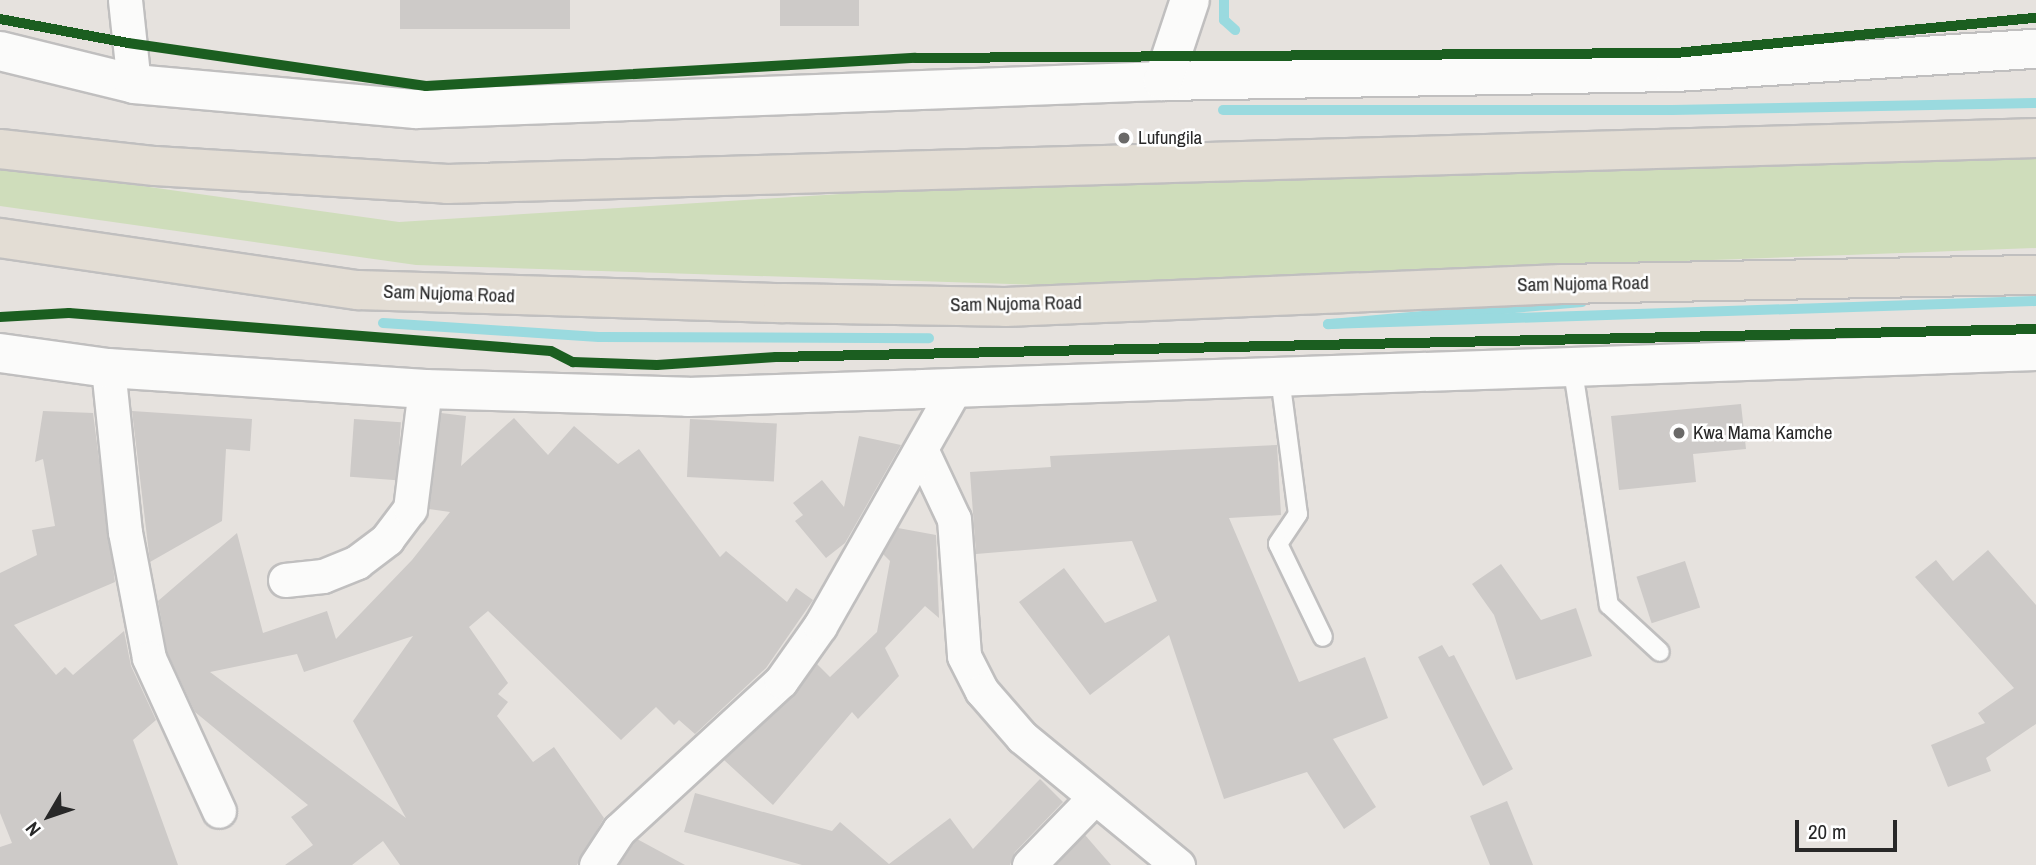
<!DOCTYPE html>
<html>
<head>
<meta charset="utf-8">
<style>
	body { margin:0 }
	#map { position:relative; width:2036px; height:865px; overflow:hidden; background:#e6e2de; font-family:"Archivo Narrow",sans-serif }
	div>[style] { position:absolute }
	[style*='--x'] { left:calc(var(--x)*1px); top:calc(var(--y)*1px); width:calc(var(--w)*1px); rotate:calc(var(--a)*1deg) }
	.green>* { inset:0; background:#cfddbb }
	.stream>* { height:10px; margin:-5px; padding:0 5px; transform-origin:5px; border-radius:5px; background:#9adadf }
	.building>* { inset:0; background:#cdcac8; transform-origin:0 0 }
	.roads { filter:drop-shadow(2px 0 #c0bfbf) drop-shadow(-2px 0 #c0bfbf) drop-shadow(0 2px #c0bfbf) drop-shadow(0 -2px #c0bfbf) }
	.service>* { height:18px; margin:-9px; padding:0 9px; transform-origin:9px; border-radius:9px; background:#fbfbfa }
	.minor>* { height:33px; margin:-16.5px; padding:0 16.5px; transform-origin:16.5px; border-radius:16.5px; background:#fbfbfa }
	.tertiary>* { height:38px; margin:-19px; padding:0 19px; transform-origin:19px; border-radius:19px; background:#fbfbfa }
	.primary>* { height:38px; margin:-19px; padding:0 19px; transform-origin:19px; border-radius:19px; background:#e3ddd4 }
	.cycleway>* { height:10px; margin:-5px; padding:0 5px; transform-origin:5px; border-radius:5px; background:#1b5e20 }
	.dots>* { width:19px; height:19px; translate:-50% -50%; box-sizing:border-box; border:4px solid #fff; border-radius:50% }
	span { translate:-50% -50%; white-space:nowrap; text-align:center; line-height:1.15; -webkit-text-stroke:5px #fff; paint-order:stroke }
	.poi-label { font-size:19px; color:#282828 }
	.left { translate:0 -50%; text-align:left }
	.street-label { font-size:19px; color:#282828 }
	.north { position:absolute; left:14px; top:781px; width:70px; height:70px; -webkit-text-stroke:5px #fff; paint-order:stroke; rotate:231deg; font-size:19px; font-weight:700; line-height:28px; text-align:center; color:#282828 }
	.north::after { content:''; display:block; margin:auto; width:24px; height:32px; background:#282828; clip-path:polygon(50% 0,100% 100%,50% 72%,0 100%) }
	.scale { position:absolute; left:1795px; top:820px; width:102px; height:32px; box-sizing:border-box; border:4px solid #282828; border-top:0; padding-left:9px; font-size:21px; line-height:24px; white-space:nowrap; color:#282828; -webkit-text-stroke:5px #fff; paint-order:stroke }
</style>
</head>
<body>
<div id="map">
	<div class="green">
		<i style="clip-path:polygon(2036px 157px,2036px 248px,1039px 285px,416px 265px,0 206px,0 166px,399px 222px,1028px 182px)"></i>
	</div>
	<div class="stream">
		<i style="--x:1224;--y:0;--w:20;--a:90"></i>
		<i style="--x:1224;--y:20;--w:15;--a:42"></i>
		<i style="--x:1223;--y:110;--w:449;--a:0"></i>
		<i style="--x:1672;--y:110;--w:364;--a:-1.1"></i>
		<i style="--x:1582;--y:302;--w:255;--a:175"></i>
		<i style="--x:1328;--y:324;--w:708;--a:-1.86"></i>
		<i style="--x:383;--y:323;--w:216;--a:3.7"></i>
		<i style="--x:599;--y:337;--w:330;--a:0.2"></i>
	</div>
	<div class="building">
		<i style="left:400px;top:0;width:170px;height:29px"></i>
		<i style="left:780px;top:0;width:79px;height:26px"></i>
		<i style="clip-path:polygon(1741px 404px,1746px 449px,1693px 454px,1696px 482px,1619px 490px,1611px 416px)"></i>
		<i style="clip-path:polygon(43px 411px,93px 413px,115px 582px,14px 625px,56px 675px,65px 667px,73px 675px,124px 631px,131px 666px,156px 720px,133px 740px,178px 865px,0 865px,0 847px,12px 843px,0 813px,0 573px,37px 555px,32px 530px,55px 526px,43px 459px,35px 462px)"></i>
		<i style="clip-path:polygon(132px 411px,252px 419px,250px 451px,226px 449px,222px 521px,150px 562px)"></i>
		<i style="clip-path:polygon(evenodd,441px 413px,466px 416px,461px 466px,514px 418px,548px 455px,574px 426px,618px 464px,639px 449px,720px 557px,726px 551px,787px 602px,796px 588px,813px 600px,766px 668px,695px 734px,679px 720px,674px 725px,656px 707px,621px 740px,488px 611px,469px 627px,508px 683px,498px 694px,508px 702px,497px 716px,533px 762px,554px 747px,604px 818px,577px 865px,400px 865px,383px 841px,352px 865px,285px 865px,313px 845px,291px 817px,308px 805px,195px 712px,167px 652px,158px 601px,237px 533px,263px 633px,327px 611px,336px 639px,412px 560px,450px 512px,429px 509px,441px 413px,413px 636px,353px 721px,406px 818px,210px 672px,297px 654px,304px 672px,413px 636px)"></i>
		<i style="left:354px;top:419px;width:47px;height:58px;rotate:4deg"></i>
		<i style="left:690px;top:419px;width:87px;height:58px;rotate:3deg"></i>
		<i style="clip-path:polygon(859px 436px,901px 445px,845px 543px,826px 558px,795px 521px,803px 515px,793px 503px,822px 480px,844px 507px)"></i>
		<i style="clip-path:polygon(1277px 445px,1281px 515px,1229px 518px,1299px 682px,1365px 657px,1388px 718px,1333px 739px,1376px 807px,1344px 829px,1307px 772px,1224px 799px,1169px 635px,1090px 695px,1019px 602px,1064px 568px,1105px 623px,1157px 601px,1132px 541px,976px 554px,970px 472px,1051px 467px,1050px 456px)"></i>
		<i style="clip-path:polygon(898px 528px,936px 535px,939px 618px,925px 606px,885px 648px,899px 676px,858px 719px,852px 712px,773px 805px,724px 760px,794px 695px,817px 664px,830px 677px,877px 632px,890px 561px,883px 554px)"></i>
		<i style="clip-path:polygon(1988px 550px,2036px 605px,2036px 724px,1986px 758px,1991px 771px,1948px 787px,1931px 745px,1985px 723px,1978px 713px,2014px 688px,1915px 577px,1936px 560px,1953px 581px)"></i>
		<i style="left:1685px;top:561px;width:49px;height:51px;rotate:72deg"></i>
		<i style="clip-path:polygon(1501px 564px,1541px 620px,1576px 608px,1592px 656px,1516px 680px,1494px 615px,1472px 584px)"></i>
		<i style="clip-path:polygon(1442px 645px,1449px 657px,1454px 655px,1513px 769px,1483px 786px,1418px 657px)"></i>
		<i style="clip-path:polygon(1040px 779px,1063px 802px,1015px 852px,1010px 865px,802px 865px,684px 832px,695px 793px,832px 831px,840px 822px,889px 864px,950px 818px,973px 849px)"></i>
		<i style="clip-path:polygon(1507px 801px,1533px 865px,1490px 865px,1470px 816px)"></i>
		<i style="clip-path:polygon(1085px 835px,1111px 865px,1056px 865px)"></i>
		<i style="clip-path:polygon(637px 839px,685px 865px,619px 865px)"></i>
	</div>
	<div class="roads">
		<div class="service">
			<i style="--x:1573;--y:371;--w:237;--a:81.3"></i>
			<i style="--x:1609;--y:605;--w:69;--a:42.7"></i>
			<i style="--x:1280;--y:378;--w:137;--a:82.5"></i>
			<i style="--x:1298;--y:514;--w:36;--a:124"></i>
			<i style="--x:1278;--y:544;--w:103;--a:64.2"></i>
		</div>
		<div class="minor">
			<i style="--x:125;--y:0;--w:84;--a:83.9"></i>
			<i style="--x:108;--y:368;--w:165;--a:84.1"></i>
			<i style="--x:125;--y:532;--w:128;--a:79.2"></i>
			<i style="--x:149;--y:658;--w:168;--a:65.4"></i>
			<i style="--x:921;--y:449;--w:77;--a:64.8"></i>
			<i style="--x:954;--y:519;--w:137;--a:85.8"></i>
			<i style="--x:964;--y:656;--w:39;--a:63"></i>
			<i style="--x:982;--y:691;--w:61;--a:49"></i>
			<i style="--x:1022;--y:737;--w:202;--a:39.4"></i>
			<i style="--x:285;--y:580;--w:38;--a:-6"></i>
			<i style="--x:323;--y:576;--w:37;--a:-22"></i>
			<i style="--x:357;--y:562;--w:38;--a:-37"></i>
			<i style="--x:387;--y:539;--w:38;--a:-53"></i>
			<i style="--x:410;--y:509;--w:121;--a:-82.9"></i>
			<i style="--x:596;--y:865;--w:42;--a:-56.7"></i>
			<i style="--x:619;--y:830;--w:220;--a:-42.6"></i>
			<i style="--x:781;--y:681;--w:67;--a:-54.7"></i>
			<i style="--x:820;--y:626;--w:271;--a:-60.4"></i>
			<i style="--x:1029;--y:865;--w:93;--a:-45.9"></i>
		</div>
		<div class="tertiary">
			<i style="--x:0;--y:51;--w:138;--a:13.8"></i>
			<i style="--x:134;--y:84;--w:283;--a:5.1"></i>
			<i style="--x:416;--y:109;--w:748;--a:-2.15"></i>
			<i style="--x:1163;--y:81;--w:513;--a:-1.01"></i>
			<i style="--x:1676;--y:72;--w:361;--a:-3.7"></i>
			<i style="--x:1163;--y:81;--w:85;--a:-71.6"></i>
			<i style="--x:0;--y:353;--w:109;--a:7.9"></i>
			<i style="--x:108;--y:368;--w:318;--a:3.8"></i>
			<i style="--x:425;--y:389;--w:263;--a:1.7"></i>
			<i style="--x:688;--y:397;--w:1349;--a:-1.95"></i>
		</div>
		<div class="primary">
			<i style="--x:0;--y:149;--w:156;--a:6.3"></i>
			<i style="--x:155;--y:166;--w:293;--a:3.5"></i>
			<i style="--x:447;--y:184;--w:1590;--a:-1.66"></i>
			<i style="--x:0;--y:238;--w:362;--a:8.3"></i>
			<i style="--x:358;--y:290;--w:425;--a:1.8"></i>
			<i style="--x:783;--y:303;--w:222;--a:1"></i>
			<i style="--x:1005;--y:307;--w:557;--a:-2.36"></i>
			<i style="--x:1562;--y:284;--w:474;--a:-1.1"></i>
		</div>
	</div>
	<div class="cycleway">
		<i style="--x:0;--y:19;--w:130;--a:10.6"></i>
		<i style="--x:128;--y:43;--w:301;--a:8.2"></i>
		<i style="--x:426;--y:86;--w:490;--a:-3.3"></i>
		<i style="--x:915;--y:58;--w:761;--a:-0.38"></i>
		<i style="--x:1676;--y:53;--w:362;--a:-5.6"></i>
		<i style="--x:0;--y:317;--w:69;--a:-3.3"></i>
		<i style="--x:69;--y:313;--w:483;--a:4.5"></i>
		<i style="--x:551;--y:351;--w:25;--a:27"></i>
		<i style="--x:573;--y:362;--w:84;--a:2"></i>
		<i style="--x:657;--y:365;--w:119;--a:-3.8"></i>
		<i style="--x:776;--y:357;--w:1260;--a:-1.27"></i>
	</div>
	<div class="dots">
		<i style="left:1124px;top:138px;background:#6a6968"></i>
		<i style="left:1679px;top:433px;background:#6a6968"></i>
	</div>
	<div class="poi-label">
		<span class="left" style="left:1138px;top:138px">Lufungila</span>
		<span class="left" style="left:1693px;top:433px">Kwa Mama Kamche</span>
	</div>
	<div class="street-label">
		<span style="left:1583px;top:284px;rotate:-1deg">Sam Nujoma Road</span>
		<span style="left:449px;top:294px;rotate:2deg">Sam Nujoma Road</span>
		<span style="left:1016px;top:304px;rotate:-1deg">Sam Nujoma Road</span>
	</div>
	<div class="north">N</div>
	<div class="scale">20 m</div>
</div>
</body>
</html>
